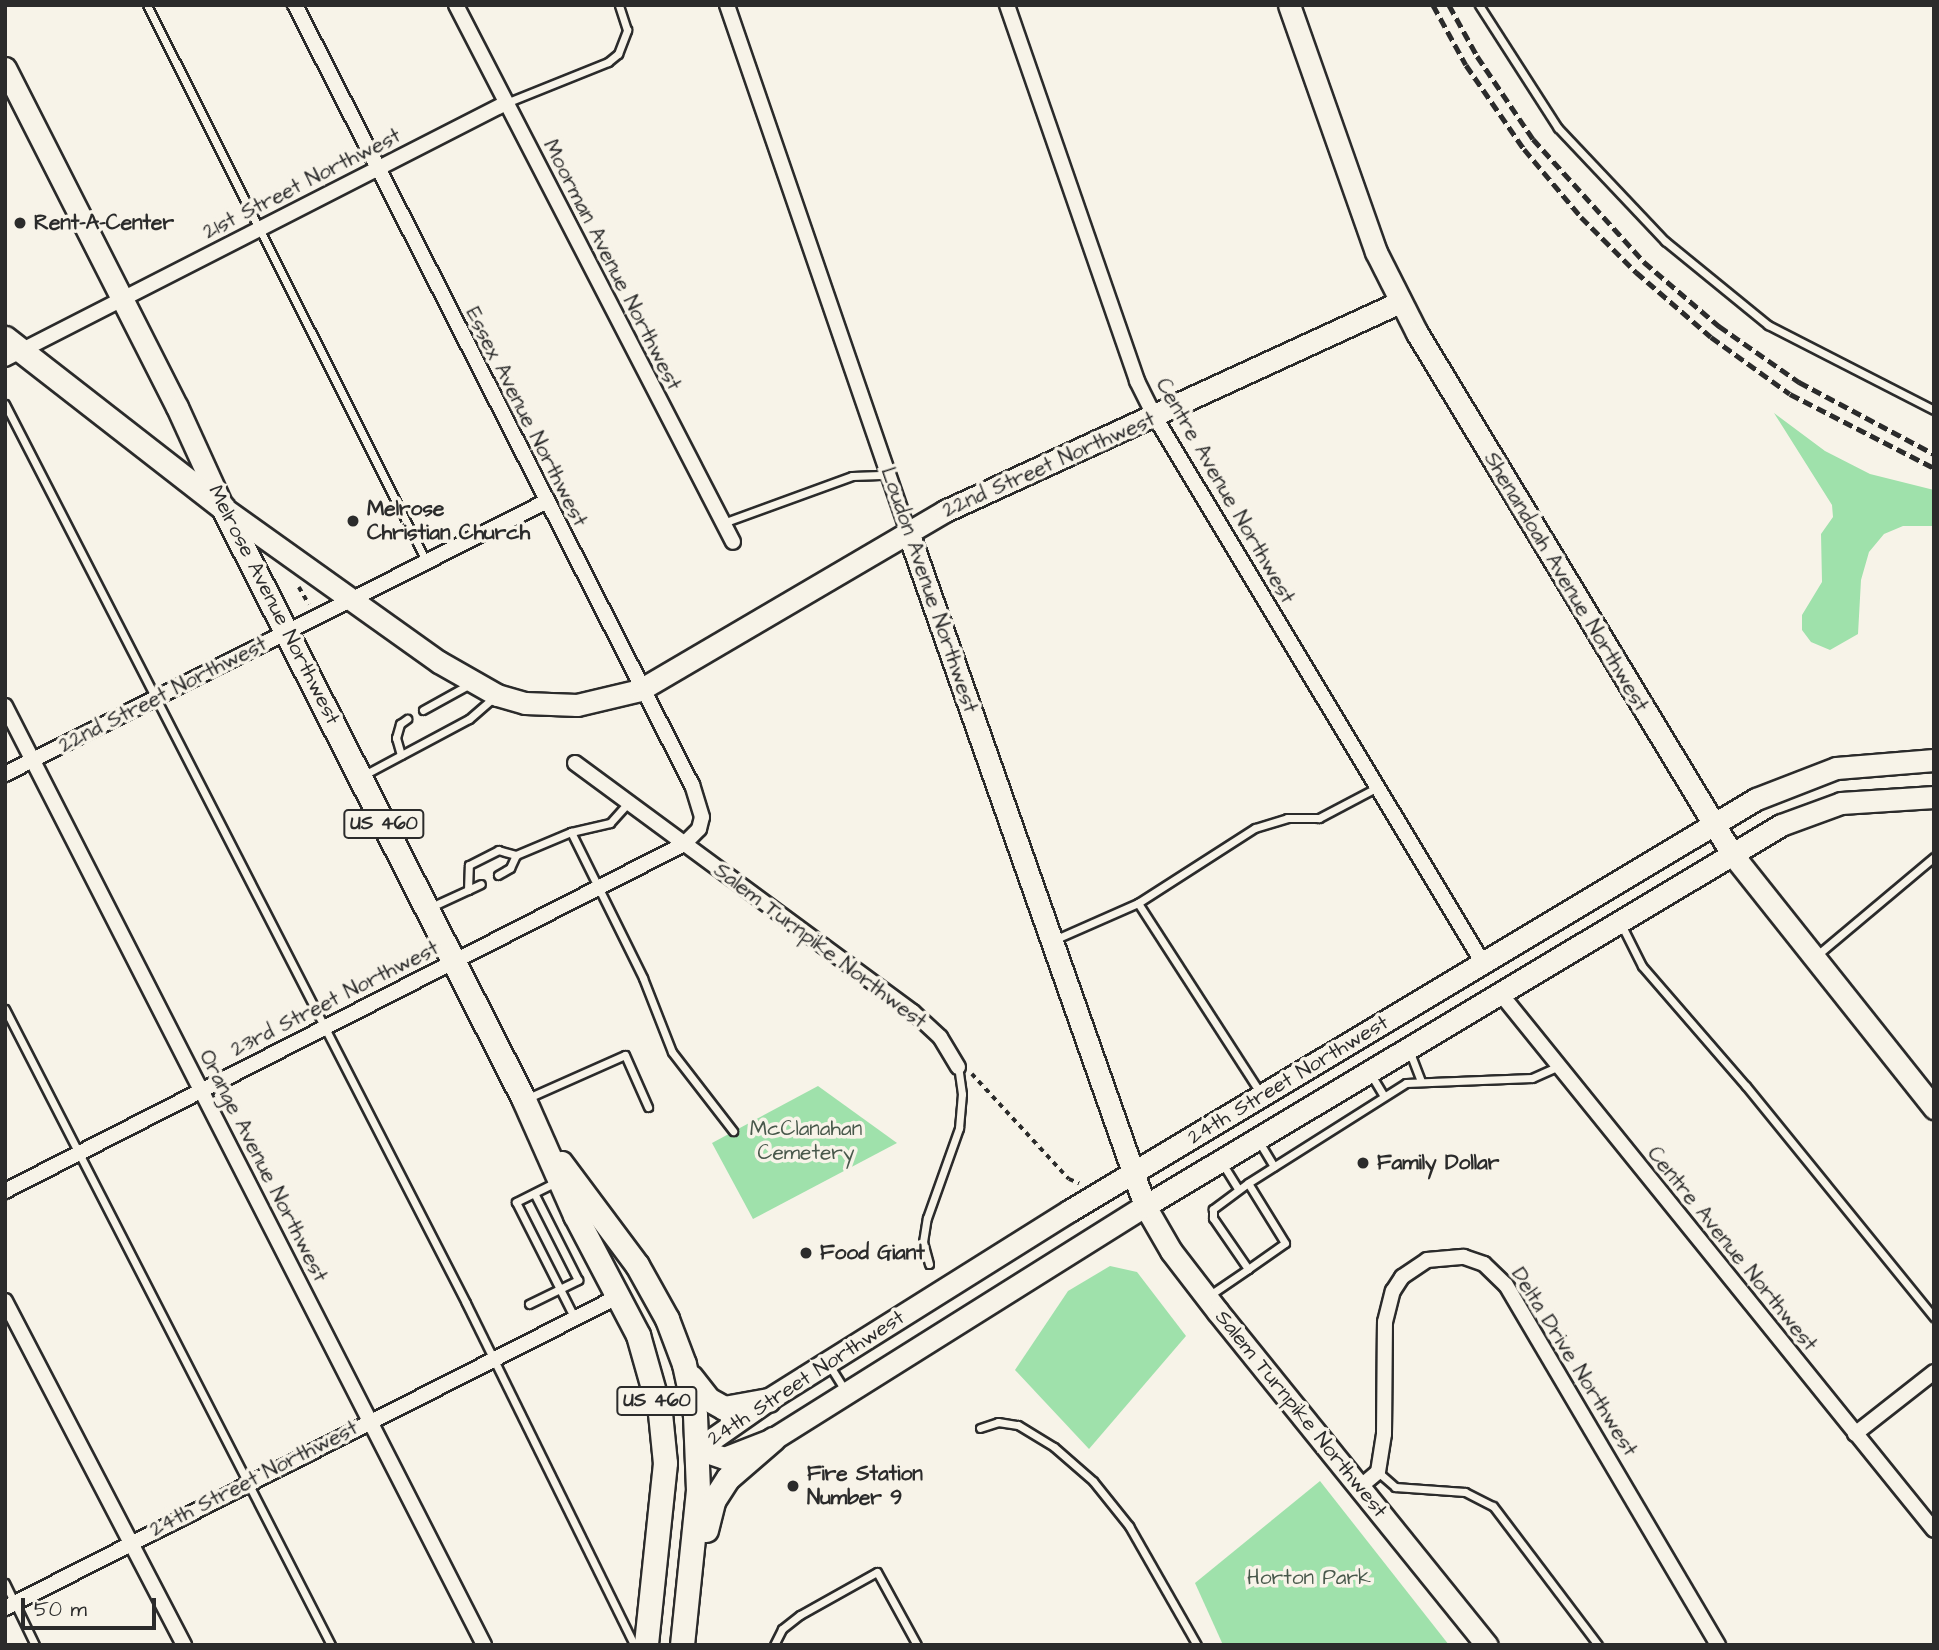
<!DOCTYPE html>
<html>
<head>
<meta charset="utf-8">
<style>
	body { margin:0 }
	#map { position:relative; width:1939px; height:1650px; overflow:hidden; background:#f7f3e8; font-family:"Architects Daughter",sans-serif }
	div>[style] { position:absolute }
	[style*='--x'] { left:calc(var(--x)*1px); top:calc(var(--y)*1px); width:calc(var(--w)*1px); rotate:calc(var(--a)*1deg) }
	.green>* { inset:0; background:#9fe1ab }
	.path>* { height:3.5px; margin-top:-1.75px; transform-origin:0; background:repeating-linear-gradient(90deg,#2b2b2b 0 5px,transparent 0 10px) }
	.roads { filter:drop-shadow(2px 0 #2b2b2b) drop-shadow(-2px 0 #2b2b2b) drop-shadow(0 2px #2b2b2b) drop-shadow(0 -2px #2b2b2b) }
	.lane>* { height:7px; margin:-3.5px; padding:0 3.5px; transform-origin:3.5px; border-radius:3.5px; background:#f7f3e8 }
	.street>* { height:14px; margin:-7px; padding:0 7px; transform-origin:7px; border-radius:7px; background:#f7f3e8 }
	.secondary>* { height:21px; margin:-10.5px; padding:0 10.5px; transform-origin:10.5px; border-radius:10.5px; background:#f7f3e8 }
	.primary>* { height:23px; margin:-11.5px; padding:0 11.5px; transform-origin:11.5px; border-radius:11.5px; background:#f7f3e8 }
	.rail>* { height:5px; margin-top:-2.5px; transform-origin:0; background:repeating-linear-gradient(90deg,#2b2b2b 0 10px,transparent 0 15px) }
	.dots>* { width:19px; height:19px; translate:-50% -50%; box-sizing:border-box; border:4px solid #f7f3e8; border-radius:50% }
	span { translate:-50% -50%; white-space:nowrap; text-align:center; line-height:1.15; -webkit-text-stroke:7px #f7f3e8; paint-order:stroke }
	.shield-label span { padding:2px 5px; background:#f7f3e8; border:2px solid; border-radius:5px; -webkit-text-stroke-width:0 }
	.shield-label { font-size:19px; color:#2b2b2b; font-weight:700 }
	.street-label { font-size:21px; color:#2b2b2b }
	.poi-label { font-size:21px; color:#2b2b2b; font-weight:700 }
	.left { translate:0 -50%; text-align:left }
	.park-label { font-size:21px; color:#48584b }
	.frame { position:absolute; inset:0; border:7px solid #2b2b2b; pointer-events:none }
	.scale { position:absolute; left:21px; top:1598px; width:135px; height:32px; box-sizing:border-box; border:4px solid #2b2b2b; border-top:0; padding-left:9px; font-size:21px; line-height:24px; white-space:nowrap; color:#2b2b2b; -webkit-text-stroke:5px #f7f3e8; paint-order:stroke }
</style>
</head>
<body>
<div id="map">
	<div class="green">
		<i style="clip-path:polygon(1774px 413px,1825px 451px,1870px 474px,1934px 490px,1934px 526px,1903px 526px,1884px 534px,1869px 552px,1861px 580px,1858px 634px,1830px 650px,1811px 642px,1802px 630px,1802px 615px,1822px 582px,1821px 534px,1833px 517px,1832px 505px)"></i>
		<i style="clip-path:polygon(818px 1086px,897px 1143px,753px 1219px,712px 1143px)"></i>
		<i style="clip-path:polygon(1110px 1266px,1137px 1272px,1186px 1336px,1089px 1449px,1015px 1370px,1068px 1291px)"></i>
		<i style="clip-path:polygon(1320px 1481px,1449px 1645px,1223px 1645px,1195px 1583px)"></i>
	</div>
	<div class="path">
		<i style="--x:299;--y:587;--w:20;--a:60"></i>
		<i style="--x:972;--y:1074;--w:143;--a:47.3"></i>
		<i style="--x:1069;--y:1179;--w:11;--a:22"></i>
	</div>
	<div class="roads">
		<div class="lane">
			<i style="--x:147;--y:5;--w:622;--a:63.35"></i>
			<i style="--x:1479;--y:5;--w:146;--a:57.3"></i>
			<i style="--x:1558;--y:128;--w:156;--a:46.6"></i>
			<i style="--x:1665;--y:241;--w:133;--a:39.2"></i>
			<i style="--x:1768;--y:325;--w:186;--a:27.1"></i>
			<i style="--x:506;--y:103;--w:110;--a:-21.9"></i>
			<i style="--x:608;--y:62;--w:13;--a:-39"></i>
			<i style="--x:618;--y:54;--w:26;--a:-69"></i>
			<i style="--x:627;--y:30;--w:26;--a:-108"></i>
			<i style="--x:5;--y:404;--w:1010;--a:62.85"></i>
			<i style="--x:466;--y:1303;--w:381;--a:63.8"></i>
			<i style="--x:723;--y:523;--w:137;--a:-20"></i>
			<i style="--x:852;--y:476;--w:36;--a:-2"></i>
			<i style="--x:423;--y:710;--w:56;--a:-28.9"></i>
			<i style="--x:401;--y:755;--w:18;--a:-106"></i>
			<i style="--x:396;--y:738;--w:15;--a:-74"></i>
			<i style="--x:400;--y:724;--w:9;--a:-36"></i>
			<i style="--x:364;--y:775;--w:119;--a:-28.1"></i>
			<i style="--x:469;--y:719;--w:33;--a:-41"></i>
			<i style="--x:571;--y:832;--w:163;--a:63.7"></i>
			<i style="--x:643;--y:978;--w:79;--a:68.6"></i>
			<i style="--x:672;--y:1052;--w:100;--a:52.3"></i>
			<i style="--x:498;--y:875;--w:14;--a:-30"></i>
			<i style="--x:510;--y:868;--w:14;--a:-65"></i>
			<i style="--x:468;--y:890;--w:14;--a:-25"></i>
			<i style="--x:1138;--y:903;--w:139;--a:-32.7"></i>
			<i style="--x:1255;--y:828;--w:34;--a:-17"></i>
			<i style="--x:1287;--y:818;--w:32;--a:0"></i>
			<i style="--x:1319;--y:818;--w:64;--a:-27.8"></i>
			<i style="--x:431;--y:907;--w:41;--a:-24.7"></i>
			<i style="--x:468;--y:890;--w:25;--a:-88"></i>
			<i style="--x:469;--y:865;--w:33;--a:-27"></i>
			<i style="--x:498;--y:850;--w:19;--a:16"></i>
			<i style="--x:516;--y:855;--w:60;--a:-22.7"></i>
			<i style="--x:571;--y:832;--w:40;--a:-13"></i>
			<i style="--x:610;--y:823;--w:27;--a:-48"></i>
			<i style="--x:1621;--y:924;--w:47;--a:63.4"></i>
			<i style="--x:1642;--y:966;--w:159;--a:49.1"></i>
			<i style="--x:1746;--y:1086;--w:298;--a:50.9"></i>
			<i style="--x:1054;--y:940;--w:92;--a:-23.8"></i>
			<i style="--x:1138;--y:903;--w:225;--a:57.2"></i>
			<i style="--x:1816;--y:956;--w:154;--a:-40"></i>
			<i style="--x:5;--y:1009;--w:715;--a:62.86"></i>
			<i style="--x:1409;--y:1050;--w:34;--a:69"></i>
			<i style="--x:1370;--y:1073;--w:27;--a:59"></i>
			<i style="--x:528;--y:1098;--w:106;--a:-23.9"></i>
			<i style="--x:625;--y:1055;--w:57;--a:66.1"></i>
			<i style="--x:1258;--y:1140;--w:31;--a:59"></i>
			<i style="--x:1222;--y:1163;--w:31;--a:58"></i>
			<i style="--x:556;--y:1182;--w:45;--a:153.4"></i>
			<i style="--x:516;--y:1202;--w:129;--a:63.2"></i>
			<i style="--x:1248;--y:1183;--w:187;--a:-32.3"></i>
			<i style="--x:1406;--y:1083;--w:126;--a:-2.3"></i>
			<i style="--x:1532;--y:1078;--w:27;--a:-24"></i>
			<i style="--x:929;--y:1264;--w:23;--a:-105"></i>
			<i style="--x:923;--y:1242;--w:24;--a:-81"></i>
			<i style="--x:927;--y:1218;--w:96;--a:-70.4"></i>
			<i style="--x:959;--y:1128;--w:34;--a:-85"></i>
			<i style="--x:962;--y:1094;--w:27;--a:-98"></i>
			<i style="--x:1207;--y:1297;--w:50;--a:-34.3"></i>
			<i style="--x:1248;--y:1269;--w:45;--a:-35.1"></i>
			<i style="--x:1285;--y:1243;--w:70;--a:-121.7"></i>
			<i style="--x:1248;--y:1183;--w:44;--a:143.4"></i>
			<i style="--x:1213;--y:1209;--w:9;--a:90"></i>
			<i style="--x:1213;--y:1218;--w:62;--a:55.5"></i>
			<i style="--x:529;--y:1304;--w:55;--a:-26.1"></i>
			<i style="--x:578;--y:1280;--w:97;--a:-116.8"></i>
			<i style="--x:828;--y:1363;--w:34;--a:58"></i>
			<i style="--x:980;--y:1428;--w:19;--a:-18"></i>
			<i style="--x:998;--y:1422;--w:20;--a:9"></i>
			<i style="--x:1018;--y:1425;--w:42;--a:31.4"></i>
			<i style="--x:1054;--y:1447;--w:52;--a:41.1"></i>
			<i style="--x:1093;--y:1481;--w:58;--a:51.3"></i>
			<i style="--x:1129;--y:1526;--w:137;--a:60.3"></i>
			<i style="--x:1378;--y:1472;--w:23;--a:41"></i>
			<i style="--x:1395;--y:1487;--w:70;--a:4.1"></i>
			<i style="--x:1465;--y:1492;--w:31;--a:27"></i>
			<i style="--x:1493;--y:1506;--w:174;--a:52.9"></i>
			<i style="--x:5;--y:1583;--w:69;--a:64.2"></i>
			<i style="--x:774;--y:1645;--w:18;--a:-63"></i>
			<i style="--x:782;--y:1629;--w:23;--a:-38"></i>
			<i style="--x:800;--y:1615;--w:88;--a:-29.2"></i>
			<i style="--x:877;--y:1572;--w:83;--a:61.3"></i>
		</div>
		<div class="street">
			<i style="--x:456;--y:5;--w:604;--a:62.71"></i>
			<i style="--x:727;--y:5;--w:557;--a:71.04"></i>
			<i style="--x:1007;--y:5;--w:398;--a:70.9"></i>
			<i style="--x:1137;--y:381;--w:40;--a:63.4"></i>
			<i style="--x:1155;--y:417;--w:637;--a:59.01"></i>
			<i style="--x:5;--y:359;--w:563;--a:-27.07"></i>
			<i style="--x:5;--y:706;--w:1054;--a:62.97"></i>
			<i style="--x:575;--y:763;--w:420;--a:36.4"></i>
			<i style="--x:913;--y:1012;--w:37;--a:43"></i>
			<i style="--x:940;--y:1037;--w:35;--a:59"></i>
			<i style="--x:5;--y:774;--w:605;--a:-26.73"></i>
			<i style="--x:1500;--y:993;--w:690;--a:51.06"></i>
			<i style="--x:5;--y:1191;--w:763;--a:-27.07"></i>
			<i style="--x:684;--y:844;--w:21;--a:-45"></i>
			<i style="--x:699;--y:829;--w:12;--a:-76"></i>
			<i style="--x:702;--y:817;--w:34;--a:-107"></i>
			<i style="--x:692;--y:785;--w:875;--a:-116.97"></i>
			<i style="--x:5;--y:1301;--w:388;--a:62.5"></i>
			<i style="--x:1855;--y:1434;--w:100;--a:-38.1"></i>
			<i style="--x:1360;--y:1487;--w:23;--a:-40"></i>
			<i style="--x:1378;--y:1472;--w:38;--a:-81"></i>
			<i style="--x:1384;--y:1434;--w:112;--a:-89.5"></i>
			<i style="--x:1385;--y:1322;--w:32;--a:-76"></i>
			<i style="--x:1393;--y:1291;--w:17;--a:-57"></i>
			<i style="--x:1402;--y:1277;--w:30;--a:-34"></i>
			<i style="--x:1427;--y:1260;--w:37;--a:-5"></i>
			<i style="--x:1464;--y:1257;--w:21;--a:19"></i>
			<i style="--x:1484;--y:1264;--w:30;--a:44"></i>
			<i style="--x:1506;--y:1285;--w:418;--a:59.5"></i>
			<i style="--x:5;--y:1608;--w:686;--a:-26.94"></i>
		</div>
		<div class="secondary">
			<i style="--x:1289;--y:5;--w:262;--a:70.6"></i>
			<i style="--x:1376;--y:252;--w:91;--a:63.2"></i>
			<i style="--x:1417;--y:333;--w:609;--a:58.84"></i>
			<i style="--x:1732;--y:854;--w:325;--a:51.5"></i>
			<i style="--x:5;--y:68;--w:380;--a:63.1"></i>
			<i style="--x:177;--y:407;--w:111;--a:65.5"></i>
			<i style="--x:223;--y:508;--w:265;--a:35.5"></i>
			<i style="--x:439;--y:662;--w:67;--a:29.6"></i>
			<i style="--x:497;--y:695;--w:29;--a:16"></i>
			<i style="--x:525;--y:703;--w:52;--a:2.2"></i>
			<i style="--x:577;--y:705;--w:65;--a:-13.4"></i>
			<i style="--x:640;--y:690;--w:354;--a:-30.4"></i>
			<i style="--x:945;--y:511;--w:501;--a:-24.67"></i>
			<i style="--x:908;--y:532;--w:714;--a:70.63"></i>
			<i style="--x:1145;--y:1206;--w:52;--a:60"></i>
			<i style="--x:1171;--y:1251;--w:77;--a:52.4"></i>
			<i style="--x:1218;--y:1312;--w:428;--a:51.1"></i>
			<i style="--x:1934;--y:760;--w:98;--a:175.3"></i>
			<i style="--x:1836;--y:768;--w:86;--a:158.8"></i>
			<i style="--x:1756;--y:799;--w:801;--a:149.05"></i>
			<i style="--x:1069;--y:1211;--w:355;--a:147.9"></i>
			<i style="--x:768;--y:1400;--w:85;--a:145"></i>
			<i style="--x:698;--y:1449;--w:28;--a:19"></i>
			<i style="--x:724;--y:1458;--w:53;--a:-21.2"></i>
			<i style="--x:773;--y:1439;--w:439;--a:-32.1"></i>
			<i style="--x:1145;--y:1206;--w:741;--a:-30.92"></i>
			<i style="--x:1781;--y:825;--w:64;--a:-20.1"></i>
			<i style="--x:1841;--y:803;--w:93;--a:-3.7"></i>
		</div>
		<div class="primary">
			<i style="--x:5;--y:338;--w:276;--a:37.9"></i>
			<i style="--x:223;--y:508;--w:664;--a:63.05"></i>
			<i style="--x:524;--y:1100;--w:126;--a:66.1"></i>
			<i style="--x:575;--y:1215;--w:136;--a:62.3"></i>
			<i style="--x:638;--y:1335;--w:81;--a:74.2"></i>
			<i style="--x:660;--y:1413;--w:50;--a:84.3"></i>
			<i style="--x:665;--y:1463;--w:183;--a:96"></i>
			<i style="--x:561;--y:1163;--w:127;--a:53.3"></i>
			<i style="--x:637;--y:1265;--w:62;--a:60.9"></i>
			<i style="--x:667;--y:1319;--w:48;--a:69.3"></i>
			<i style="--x:684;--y:1364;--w:52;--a:77.8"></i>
			<i style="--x:695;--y:1415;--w:75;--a:87.7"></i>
			<i style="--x:698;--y:1490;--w:156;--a:95.9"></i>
			<i style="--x:691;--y:1377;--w:28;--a:52"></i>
			<i style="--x:708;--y:1399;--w:18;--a:29"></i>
			<i style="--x:724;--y:1408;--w:45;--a:-10.3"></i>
			<i style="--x:706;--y:1530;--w:30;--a:-76"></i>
			<i style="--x:713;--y:1501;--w:27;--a:-57"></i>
			<i style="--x:728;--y:1478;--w:60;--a:-40.9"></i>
		</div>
	</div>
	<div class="rail">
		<i style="--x:1433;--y:5;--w:68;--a:61.2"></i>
		<i style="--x:1466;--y:65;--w:102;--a:55.4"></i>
		<i style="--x:1524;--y:149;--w:89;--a:50"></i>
		<i style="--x:1581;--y:217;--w:78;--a:45"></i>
		<i style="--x:1636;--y:272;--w:99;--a:40.9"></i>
		<i style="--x:1711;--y:337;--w:97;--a:35.8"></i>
		<i style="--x:1790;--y:394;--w:162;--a:27.2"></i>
		<i style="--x:1449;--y:5;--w:58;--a:61.2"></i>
		<i style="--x:1477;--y:56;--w:100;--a:56"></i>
		<i style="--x:1533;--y:139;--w:166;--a:47.9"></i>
		<i style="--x:1644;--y:262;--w:99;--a:40.5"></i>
		<i style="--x:1719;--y:326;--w:98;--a:35"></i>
		<i style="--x:1799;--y:382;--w:153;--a:28.1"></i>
	</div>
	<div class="dots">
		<i style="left:20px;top:223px;background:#2b2b2b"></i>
		<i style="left:353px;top:521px;background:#2b2b2b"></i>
		<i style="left:1363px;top:1163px;background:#2b2b2b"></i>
		<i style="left:806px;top:1253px;background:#2b2b2b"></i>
		<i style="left:793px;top:1486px;background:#2b2b2b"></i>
	</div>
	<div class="shield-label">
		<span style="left:384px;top:824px">US 460</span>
		<span style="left:657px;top:1401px">US 460</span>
	</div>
	<div class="street-label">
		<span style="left:302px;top:184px;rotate:-27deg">21st Street Northwest</span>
		<span style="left:612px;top:265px;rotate:63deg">Moorman Avenue Northwest</span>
		<span style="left:526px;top:417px;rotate:63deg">Essex Avenue Northwest</span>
		<span style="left:1049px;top:465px;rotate:-24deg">22nd Street Northwest</span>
		<span style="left:1225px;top:491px;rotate:60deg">Centre Avenue Northwest</span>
		<span style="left:1566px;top:582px;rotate:59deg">Shenandoah Avenue Northwest</span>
		<span style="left:929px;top:590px;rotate:71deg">Loudon Avenue Northwest</span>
		<span style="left:274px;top:605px;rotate:63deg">Melrose Avenue Northwest</span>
		<span style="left:163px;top:695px;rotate:-27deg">22nd Street Northwest</span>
		<span style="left:820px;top:946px;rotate:37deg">Salem Turnpike Northwest</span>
		<span style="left:335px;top:999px;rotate:-27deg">23rd Street Northwest</span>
		<span style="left:1288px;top:1080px;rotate:-31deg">24th Street Northwest</span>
		<span style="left:263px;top:1166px;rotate:63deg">Orange Avenue Northwest</span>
		<span style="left:1732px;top:1249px;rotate:51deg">Centre Avenue Northwest</span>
		<span style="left:1574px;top:1362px;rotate:58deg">Delta Drive Northwest</span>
		<span style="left:806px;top:1378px;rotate:-33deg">24th Street Northwest</span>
		<span style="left:1301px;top:1414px;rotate:51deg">Salem Turnpike Northwest</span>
		<span style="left:254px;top:1479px;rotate:-27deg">24th Street Northwest</span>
	</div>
	<div class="poi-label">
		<span class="left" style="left:34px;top:223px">Rent-A-Center</span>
		<span class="left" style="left:367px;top:521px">Melrose<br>Christian Church</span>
		<span class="left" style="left:1377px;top:1163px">Family Dollar</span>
		<span class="left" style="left:820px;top:1253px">Food Giant</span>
		<span class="left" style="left:807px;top:1486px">Fire Station<br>Number 9</span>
	</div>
	<div class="park-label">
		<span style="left:806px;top:1141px">McClanahan<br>Cemetery</span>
		<span style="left:1309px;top:1578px">Horton Park</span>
	</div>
	<div class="frame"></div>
	<div class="scale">50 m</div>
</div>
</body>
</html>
